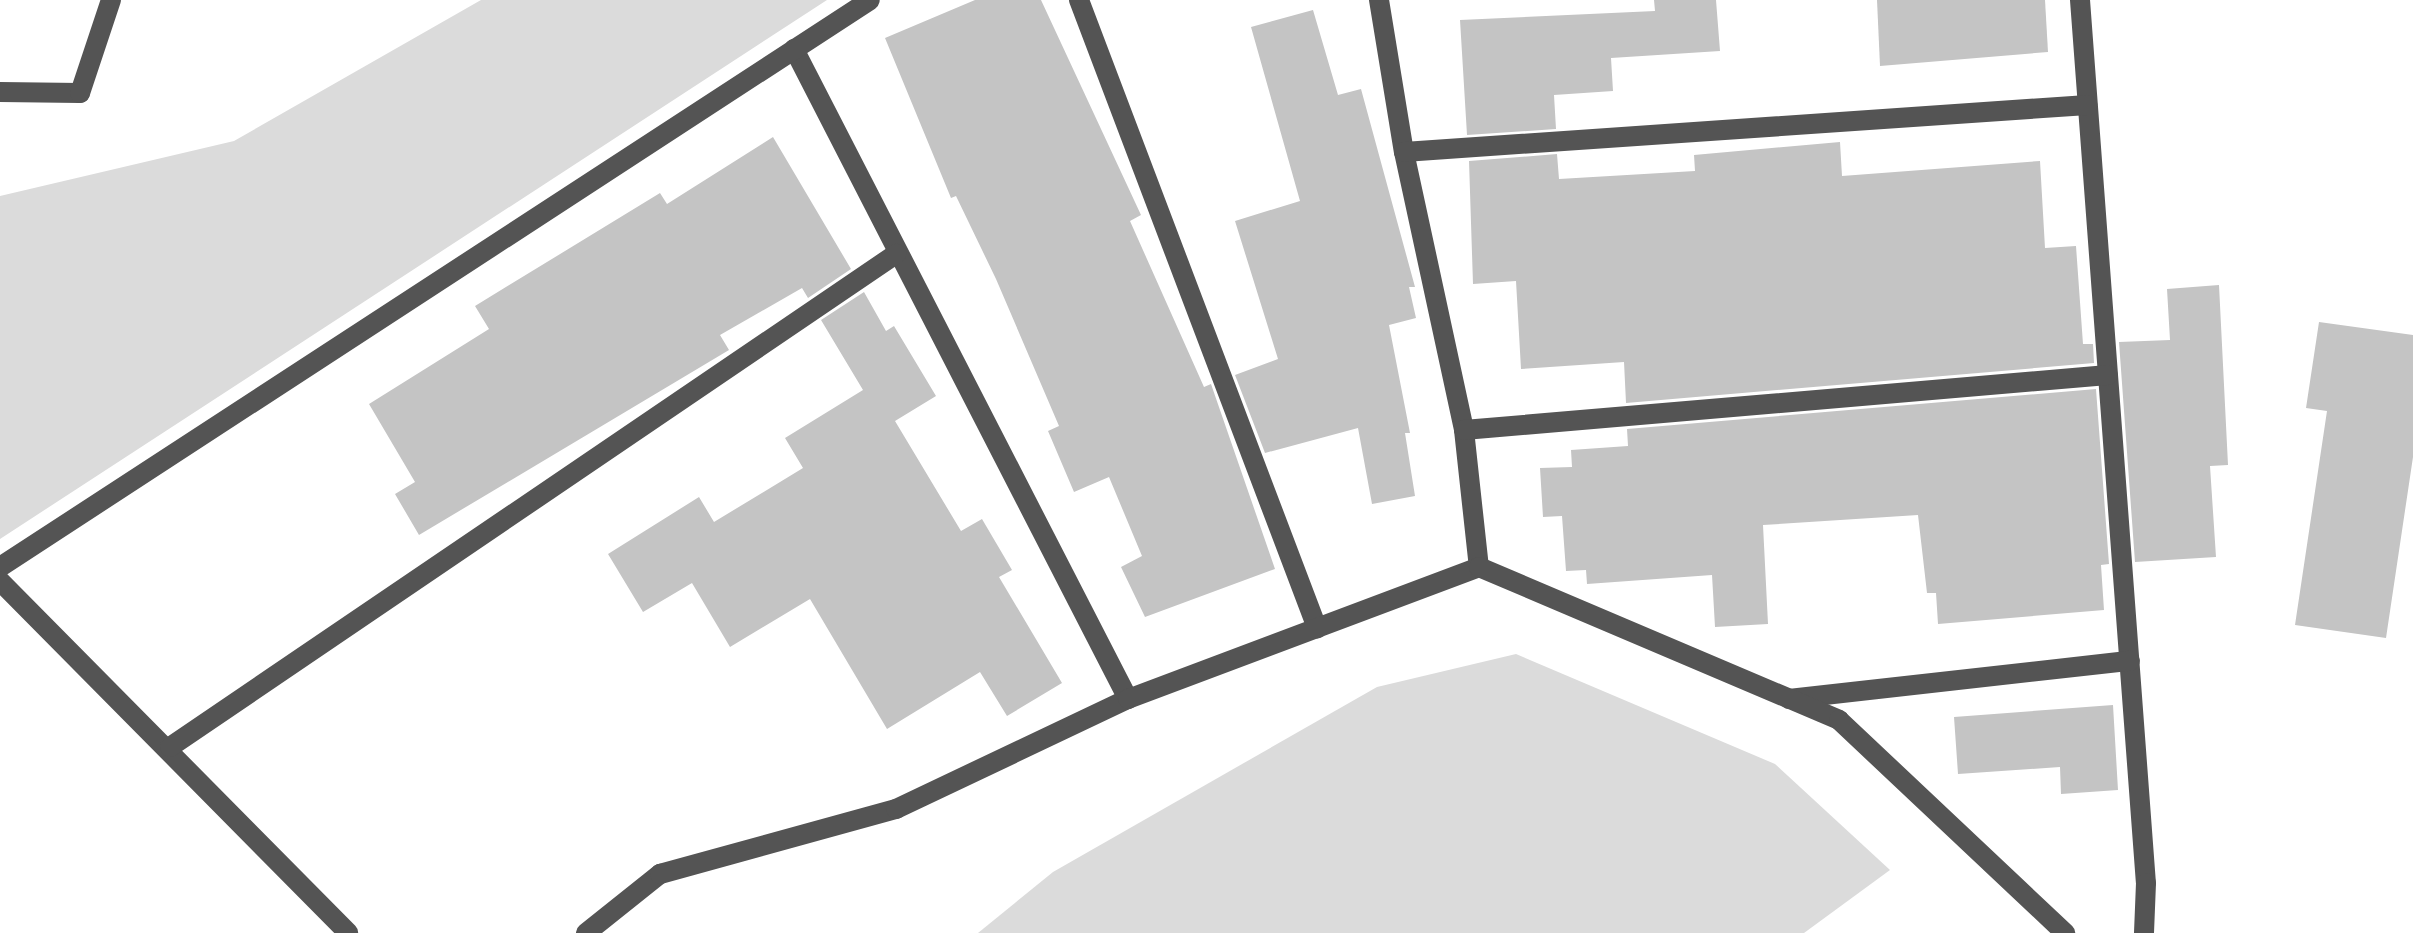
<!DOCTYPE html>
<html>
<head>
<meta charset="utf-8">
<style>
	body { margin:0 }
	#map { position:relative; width:2413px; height:933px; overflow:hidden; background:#fff; font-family:Cabin,sans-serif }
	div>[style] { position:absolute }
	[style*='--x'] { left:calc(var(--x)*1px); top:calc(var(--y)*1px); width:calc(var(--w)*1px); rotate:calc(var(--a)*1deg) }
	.green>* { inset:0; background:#dbdbdb }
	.building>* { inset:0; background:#c4c4c4 }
	.minor>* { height:20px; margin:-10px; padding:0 10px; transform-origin:10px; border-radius:10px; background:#545454 }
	span { translate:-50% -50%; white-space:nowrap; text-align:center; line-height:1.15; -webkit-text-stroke:7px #fff; paint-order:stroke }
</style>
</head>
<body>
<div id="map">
	<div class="green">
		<i style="clip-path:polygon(481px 0,827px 0,0 539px,0 196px,234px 141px)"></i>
		<i style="clip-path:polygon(1516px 654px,1775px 764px,1890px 870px,1804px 933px,978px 933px,1053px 872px,1377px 687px)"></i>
	</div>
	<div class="building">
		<i style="clip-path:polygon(975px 0,1041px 0,1141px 215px,1130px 221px,1204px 387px,1211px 384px,1275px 569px,1145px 617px,1121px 567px,1142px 556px,1109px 477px,1074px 492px,1048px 431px,1059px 426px,996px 279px,956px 196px,951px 198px,885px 38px)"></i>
		<i style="clip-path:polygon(1654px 0,1716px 0,1720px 51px,1611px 58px,1613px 91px,1554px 95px,1556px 129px,1467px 135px,1460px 20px,1655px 11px)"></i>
		<i style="clip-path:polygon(1877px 0,2045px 0,2048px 52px,1880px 66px)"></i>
		<i style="clip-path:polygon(1313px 10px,1338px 95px,1361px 89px,1415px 287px,1409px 287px,1416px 318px,1389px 325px,1410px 433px,1405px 433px,1415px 496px,1372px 504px,1358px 428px,1265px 453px,1235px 375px,1278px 359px,1235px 221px,1300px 201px,1251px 27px)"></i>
		<i style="clip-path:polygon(773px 137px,851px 269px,808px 298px,802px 288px,720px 335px,729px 350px,419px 535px,395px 494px,415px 482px,369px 404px,489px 329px,475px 306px,660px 193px,667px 204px)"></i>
		<i style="clip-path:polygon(1840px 142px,1842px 176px,2040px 161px,2045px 248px,2076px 246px,2083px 344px,2093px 344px,2094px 363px,1626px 403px,1624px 362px,1521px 369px,1516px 281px,1473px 284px,1469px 161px,1557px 154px,1559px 179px,1695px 171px,1694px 155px)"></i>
		<i style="clip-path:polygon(2219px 285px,2228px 465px,2210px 466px,2216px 557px,2135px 562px,2119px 342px,2170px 340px,2167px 289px)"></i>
		<i style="clip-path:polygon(864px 292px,886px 331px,894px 326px,936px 396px,895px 421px,961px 531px,982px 519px,1012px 570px,999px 577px,1062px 683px,1007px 716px,980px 672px,887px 729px,810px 599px,730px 647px,692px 583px,643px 612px,608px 554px,699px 497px,714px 522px,803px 468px,785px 438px,863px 390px,821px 320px)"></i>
		<i style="clip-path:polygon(2319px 322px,2413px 335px,2413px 457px,2386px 638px,2295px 625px,2327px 411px,2306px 408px)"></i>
		<i style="clip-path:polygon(2096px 389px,2109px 564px,2101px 565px,2104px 610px,1938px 624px,1936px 593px,1927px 593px,1918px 515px,1763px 525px,1768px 624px,1715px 627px,1712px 575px,1587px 584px,1586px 570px,1566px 571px,1562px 516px,1543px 517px,1540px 468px,1572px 467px,1571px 450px,1628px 446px,1627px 429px)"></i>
		<i style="clip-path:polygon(2113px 705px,2118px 790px,2061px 794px,2060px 767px,1958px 774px,1954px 717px)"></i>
	</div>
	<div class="minor">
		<i style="--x:1079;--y:0;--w:672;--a:69.24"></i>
		<i style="--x:1379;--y:0;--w:154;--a:80.7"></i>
		<i style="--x:1404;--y:152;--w:284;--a:77.8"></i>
		<i style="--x:1464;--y:430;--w:138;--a:83.8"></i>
		<i style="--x:2080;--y:0;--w:885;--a:85.73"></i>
		<i style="--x:2146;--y:883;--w:50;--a:92.3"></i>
		<i style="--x:794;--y:49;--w:731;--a:62.8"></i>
		<i style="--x:0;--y:92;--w:80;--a:0.7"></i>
		<i style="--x:80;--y:93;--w:98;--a:-71.6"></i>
		<i style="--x:1404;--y:152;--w:685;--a:-3.94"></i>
		<i style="--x:1464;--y:430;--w:646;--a:-4.88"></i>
		<i style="--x:0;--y:567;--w:1038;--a:-33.09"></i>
		<i style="--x:0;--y:581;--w:495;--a:45.3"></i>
		<i style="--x:1789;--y:699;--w:343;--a:-6.4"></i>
		<i style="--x:170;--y:747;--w:878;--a:-34.18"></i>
		<i style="--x:586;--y:933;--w:95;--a:-38.6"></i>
		<i style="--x:660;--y:874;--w:245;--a:-15.4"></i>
		<i style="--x:896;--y:809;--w:257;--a:-25.4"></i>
		<i style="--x:1128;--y:699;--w:375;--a:-20.6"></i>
		<i style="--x:1479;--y:567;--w:391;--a:23"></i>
		<i style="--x:1839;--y:720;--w:311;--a:43.3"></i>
	</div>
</div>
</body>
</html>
